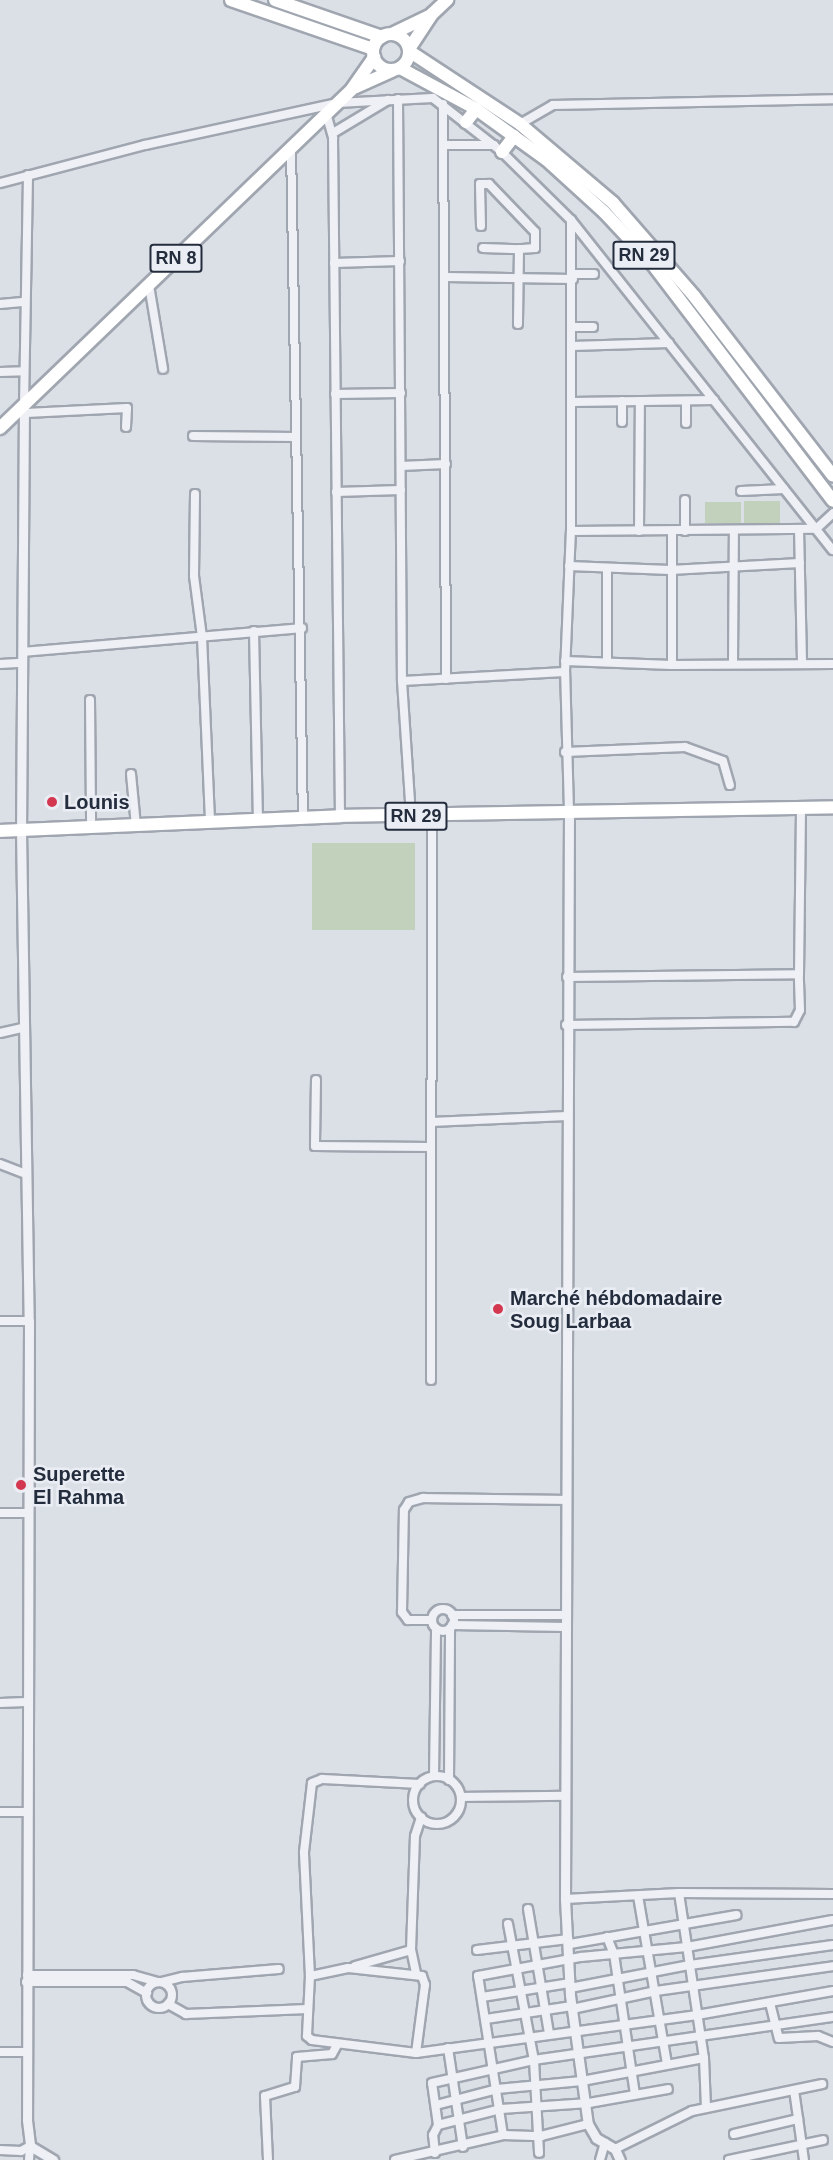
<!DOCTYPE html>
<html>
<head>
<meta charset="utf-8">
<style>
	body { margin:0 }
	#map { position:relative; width:833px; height:2160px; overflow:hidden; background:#dbdfe6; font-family:Arial,sans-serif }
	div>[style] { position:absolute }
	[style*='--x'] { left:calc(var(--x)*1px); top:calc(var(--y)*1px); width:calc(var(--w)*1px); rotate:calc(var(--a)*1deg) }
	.green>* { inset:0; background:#c1d1bb; transform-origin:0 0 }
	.roads { filter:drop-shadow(2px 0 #a0a6b0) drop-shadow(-2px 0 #a0a6b0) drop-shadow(0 2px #a0a6b0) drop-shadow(0 -2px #a0a6b0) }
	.minor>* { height:8px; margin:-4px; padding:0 4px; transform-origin:4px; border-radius:4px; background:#eef0f5 }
	.minor>.ring { margin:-4px; padding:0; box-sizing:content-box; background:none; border:8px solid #eef0f5; border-radius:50% }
	.tertiary>* { height:9px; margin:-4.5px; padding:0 4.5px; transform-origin:4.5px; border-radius:4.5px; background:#eef0f5 }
	.primary>* { height:12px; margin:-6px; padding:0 6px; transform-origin:6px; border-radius:6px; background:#fff }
	.trunk>* { height:12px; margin:-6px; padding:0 6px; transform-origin:6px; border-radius:6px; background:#fff }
	.trunk>.ring { margin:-6px; padding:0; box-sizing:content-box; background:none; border:12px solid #fff; border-radius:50% }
	.dots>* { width:16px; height:16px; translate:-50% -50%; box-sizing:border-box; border:3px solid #eaeef4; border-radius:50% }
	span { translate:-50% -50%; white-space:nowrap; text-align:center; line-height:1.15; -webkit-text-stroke:5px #eaeef4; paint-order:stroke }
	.shield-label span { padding:2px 4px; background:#eaeef4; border:2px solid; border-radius:4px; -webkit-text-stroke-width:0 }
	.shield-label { font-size:18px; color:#242d3d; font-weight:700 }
	.poi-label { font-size:20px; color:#242d3d; font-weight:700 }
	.left { translate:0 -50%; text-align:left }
</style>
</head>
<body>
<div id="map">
	<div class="green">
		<i style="left:744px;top:501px;width:36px;height:22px"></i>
		<i style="left:705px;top:502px;width:36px;height:21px"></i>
		<i style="left:312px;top:843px;width:103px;height:87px"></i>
	</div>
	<div class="roads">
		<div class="minor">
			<i style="--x:398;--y:99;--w:582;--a:89.61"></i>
			<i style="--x:402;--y:681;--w:135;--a:86.2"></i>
			<i style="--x:443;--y:104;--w:575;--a:89.7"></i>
			<i style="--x:326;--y:113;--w:26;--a:74"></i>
			<i style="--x:333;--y:138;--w:678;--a:89.41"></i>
			<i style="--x:520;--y:124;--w:38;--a:-30"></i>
			<i style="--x:553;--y:105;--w:280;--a:-1.2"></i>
			<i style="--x:333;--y:133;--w:64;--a:-31"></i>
			<i style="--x:445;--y:145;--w:49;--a:0"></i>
			<i style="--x:291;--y:146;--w:673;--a:88.98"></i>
			<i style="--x:0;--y:183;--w:150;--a:-14.7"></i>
			<i style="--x:145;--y:145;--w:197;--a:-12.3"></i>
			<i style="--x:337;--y:103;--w:96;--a:-3"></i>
			<i style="--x:433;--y:98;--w:88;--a:38"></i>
			<i style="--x:502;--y:152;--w:97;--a:44.6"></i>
			<i style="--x:571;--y:220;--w:421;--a:51.6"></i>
			<i style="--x:481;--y:226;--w:42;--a:-91.4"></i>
			<i style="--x:480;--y:184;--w:9;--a:0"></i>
			<i style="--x:489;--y:184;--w:66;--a:46.2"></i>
			<i style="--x:535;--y:232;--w:16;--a:90"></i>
			<i style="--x:535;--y:248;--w:16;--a:176"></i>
			<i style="--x:519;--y:249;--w:75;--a:90.8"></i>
			<i style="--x:483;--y:248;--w:36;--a:2"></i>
			<i style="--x:334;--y:263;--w:66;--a:-1.7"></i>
			<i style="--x:573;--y:274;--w:21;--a:0"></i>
			<i style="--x:446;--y:277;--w:127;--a:0.9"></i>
			<i style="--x:149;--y:285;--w:85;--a:80.5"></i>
			<i style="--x:0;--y:304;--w:25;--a:-5"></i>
			<i style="--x:572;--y:327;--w:21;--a:0"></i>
			<i style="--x:572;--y:346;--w:97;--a:-1.8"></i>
			<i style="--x:0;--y:372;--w:24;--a:-2"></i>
			<i style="--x:335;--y:394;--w:66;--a:-0.9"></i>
			<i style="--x:622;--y:401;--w:21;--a:90"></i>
			<i style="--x:572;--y:402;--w:142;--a:-0.8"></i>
			<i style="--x:24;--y:405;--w:230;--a:-89"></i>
			<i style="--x:26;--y:413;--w:101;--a:-2.8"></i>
			<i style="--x:127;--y:408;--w:19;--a:93"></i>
			<i style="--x:686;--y:423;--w:22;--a:-90"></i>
			<i style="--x:193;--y:436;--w:102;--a:0.6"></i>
			<i style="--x:401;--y:466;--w:45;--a:-2.5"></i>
			<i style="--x:741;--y:491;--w:43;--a:-2.7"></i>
			<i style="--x:336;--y:492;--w:65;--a:-1.8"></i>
			<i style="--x:195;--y:494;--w:82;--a:90.7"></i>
			<i style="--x:194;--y:576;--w:62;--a:82.5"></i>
			<i style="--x:202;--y:637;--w:185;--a:87.5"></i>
			<i style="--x:685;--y:500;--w:31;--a:90"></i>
			<i style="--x:799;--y:529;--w:135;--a:88.7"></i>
			<i style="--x:571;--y:531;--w:245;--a:-0.5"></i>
			<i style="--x:816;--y:529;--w:23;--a:-43"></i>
			<i style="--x:639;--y:531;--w:130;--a:-89.6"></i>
			<i style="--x:672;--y:531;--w:134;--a:90"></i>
			<i style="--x:569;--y:566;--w:101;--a:2.3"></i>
			<i style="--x:670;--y:570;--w:130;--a:-3.1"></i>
			<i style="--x:254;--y:631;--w:190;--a:88.8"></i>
			<i style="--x:23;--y:652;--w:280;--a:-4.9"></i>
			<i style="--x:565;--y:661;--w:107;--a:2.1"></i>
			<i style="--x:672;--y:665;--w:161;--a:-0.4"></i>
			<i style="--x:607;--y:661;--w:93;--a:-90"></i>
			<i style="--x:733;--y:662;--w:132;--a:-89.6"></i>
			<i style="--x:0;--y:664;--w:22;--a:-3"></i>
			<i style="--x:402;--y:681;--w:163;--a:-3.2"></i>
			<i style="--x:90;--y:700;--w:127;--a:89.5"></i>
			<i style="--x:565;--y:752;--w:120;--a:-2.4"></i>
			<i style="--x:685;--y:747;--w:40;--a:20.2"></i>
			<i style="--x:723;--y:761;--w:25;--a:74"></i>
			<i style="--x:131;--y:774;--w:52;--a:84.5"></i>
			<i style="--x:569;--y:811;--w:139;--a:-91.6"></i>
			<i style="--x:565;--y:672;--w:141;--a:-87.6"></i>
			<i style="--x:571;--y:531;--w:311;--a:-90"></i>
			<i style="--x:567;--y:977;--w:232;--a:-0.7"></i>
			<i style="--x:799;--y:974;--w:166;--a:-89.3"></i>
			<i style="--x:566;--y:1025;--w:228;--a:-0.8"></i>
			<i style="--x:794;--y:1022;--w:13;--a:-63"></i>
			<i style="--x:800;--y:1010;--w:36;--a:-92"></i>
			<i style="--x:0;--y:1033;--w:23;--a:-13"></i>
			<i style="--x:316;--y:1080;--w:66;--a:90.9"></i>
			<i style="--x:315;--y:1146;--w:115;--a:0.5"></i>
			<i style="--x:431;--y:1122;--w:136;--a:-2.5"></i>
			<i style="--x:0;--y:1164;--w:25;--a:21"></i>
			<i style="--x:0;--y:1321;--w:29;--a:0"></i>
			<i style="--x:431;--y:1380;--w:564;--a:-89.9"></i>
			<i style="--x:0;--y:1513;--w:28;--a:0"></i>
			<i class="ring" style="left:432px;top:1609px;width:14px;height:14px"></i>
			<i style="--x:452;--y:1615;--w:114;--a:0"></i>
			<i style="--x:432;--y:1620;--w:24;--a:180"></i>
			<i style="--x:408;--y:1620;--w:10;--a:-127"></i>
			<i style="--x:402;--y:1612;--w:102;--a:-88.9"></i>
			<i style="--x:404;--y:1510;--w:9;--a:-58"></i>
			<i style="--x:409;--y:1502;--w:15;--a:-16"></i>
			<i style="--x:423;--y:1498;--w:143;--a:0.8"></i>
			<i style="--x:452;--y:1625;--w:114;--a:1"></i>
			<i style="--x:0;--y:1703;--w:26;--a:-2"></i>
			<i style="--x:434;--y:1776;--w:147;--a:-89.2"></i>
			<i class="ring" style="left:413px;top:1776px;width:40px;height:40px"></i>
			<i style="--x:449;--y:1780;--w:152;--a:-89.6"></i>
			<i style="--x:461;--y:1797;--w:104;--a:-0.6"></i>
			<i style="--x:0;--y:1812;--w:26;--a:0"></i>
			<i style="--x:679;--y:1893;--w:167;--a:81.4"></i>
			<i style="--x:704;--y:2058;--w:50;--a:87.7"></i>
			<i style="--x:638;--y:1896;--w:170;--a:80.2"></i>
			<i style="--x:565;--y:1899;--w:114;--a:-3"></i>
			<i style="--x:679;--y:1893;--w:154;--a:0.4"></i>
			<i style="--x:528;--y:1909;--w:126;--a:80.4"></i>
			<i style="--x:508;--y:1924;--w:138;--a:79.2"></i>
			<i style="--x:534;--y:2060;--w:93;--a:86.9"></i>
			<i style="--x:607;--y:1937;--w:18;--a:68"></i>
			<i style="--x:614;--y:1954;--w:142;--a:81.5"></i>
			<i style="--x:570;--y:1944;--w:169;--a:-9.9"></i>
			<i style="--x:477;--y:1950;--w:92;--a:-6.9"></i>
			<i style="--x:355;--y:1966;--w:58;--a:-15.9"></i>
			<i style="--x:416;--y:1973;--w:24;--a:-102"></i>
			<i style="--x:411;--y:1950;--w:114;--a:-88"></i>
			<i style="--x:415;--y:1836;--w:20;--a:-72"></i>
			<i style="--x:27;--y:1975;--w:106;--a:0"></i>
			<i style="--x:133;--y:1975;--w:26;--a:16"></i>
			<i style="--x:310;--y:1976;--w:124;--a:-92.8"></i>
			<i style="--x:304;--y:1852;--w:69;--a:-83.4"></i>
			<i style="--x:312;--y:1783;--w:11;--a:-22"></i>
			<i style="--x:322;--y:1779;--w:98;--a:2.9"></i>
			<i style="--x:26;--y:1982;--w:101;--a:0"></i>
			<i style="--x:127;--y:1982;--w:23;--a:29"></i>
			<i style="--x:162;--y:1982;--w:21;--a:-14"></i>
			<i style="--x:182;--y:1977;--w:97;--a:-4.7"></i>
			<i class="ring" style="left:146px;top:1982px;width:18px;height:18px"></i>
			<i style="--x:570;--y:1988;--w:122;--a:-10.9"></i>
			<i style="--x:690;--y:1965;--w:144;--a:-8"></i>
			<i style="--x:482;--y:1997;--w:88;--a:-9.1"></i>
			<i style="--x:770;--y:2003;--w:36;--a:76"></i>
			<i style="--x:779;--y:2038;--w:39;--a:-3"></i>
			<i style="--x:818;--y:2036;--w:16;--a:22"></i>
			<i style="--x:168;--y:2004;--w:21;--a:29"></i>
			<i style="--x:186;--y:2014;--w:122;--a:-2.3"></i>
			<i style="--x:572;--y:2009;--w:86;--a:-12.1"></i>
			<i style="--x:656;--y:1991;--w:179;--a:-8"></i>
			<i style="--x:486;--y:2019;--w:87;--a:-8.6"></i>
			<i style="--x:448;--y:2048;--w:100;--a:81.4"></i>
			<i style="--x:0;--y:2052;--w:26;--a:0"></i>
			<i style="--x:416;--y:2053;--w:69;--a:-82.5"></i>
			<i style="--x:425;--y:1985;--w:9;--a:-108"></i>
			<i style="--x:422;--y:1976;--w:74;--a:-173.8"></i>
			<i style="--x:348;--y:1968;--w:39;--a:168"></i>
			<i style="--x:310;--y:1976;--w:60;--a:92.9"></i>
			<i style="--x:307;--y:2036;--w:6;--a:39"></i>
			<i style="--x:312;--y:2040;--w:105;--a:7.1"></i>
			<i style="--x:416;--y:2053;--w:284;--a:-7.7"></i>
			<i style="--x:697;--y:2015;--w:138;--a:-10"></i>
			<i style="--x:794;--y:2090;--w:71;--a:81.9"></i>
			<i style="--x:436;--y:2105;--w:63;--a:-14.7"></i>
			<i style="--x:497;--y:2089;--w:85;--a:-5.4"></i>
			<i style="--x:582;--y:2081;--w:124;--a:-10.7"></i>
			<i style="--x:438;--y:2125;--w:65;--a:-14.3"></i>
			<i style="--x:501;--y:2109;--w:88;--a:-3.9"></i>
			<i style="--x:589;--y:2103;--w:80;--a:-10"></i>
			<i style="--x:734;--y:2134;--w:66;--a:-13.2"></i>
			<i style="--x:503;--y:2135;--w:161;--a:-98.9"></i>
			<i style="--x:478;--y:1976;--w:105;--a:-10.5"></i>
			<i style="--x:581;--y:1957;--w:106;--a:-5.4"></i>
			<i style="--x:687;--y:1947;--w:148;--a:-10.5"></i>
			<i style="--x:615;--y:2149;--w:86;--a:-26.3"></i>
			<i style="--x:692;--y:2111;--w:133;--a:-11.7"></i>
			<i style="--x:0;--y:2150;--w:21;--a:3"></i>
			<i style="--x:21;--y:2151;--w:10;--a:-29"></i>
			<i style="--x:30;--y:2146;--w:14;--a:94"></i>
			<i style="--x:435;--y:2153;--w:18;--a:-96"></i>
			<i style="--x:433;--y:2135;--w:11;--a:-63"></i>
			<i style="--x:438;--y:2125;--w:42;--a:-98.1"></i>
			<i style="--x:432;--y:2083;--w:105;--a:-12.7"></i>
			<i style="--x:534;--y:2060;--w:302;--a:-8.2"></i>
			<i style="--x:268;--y:2160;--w:64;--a:-92.7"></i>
			<i style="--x:265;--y:2096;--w:31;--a:-17"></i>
			<i style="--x:295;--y:2087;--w:30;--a:-86"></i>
			<i style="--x:297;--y:2057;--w:35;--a:-5"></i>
			<i style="--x:332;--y:2054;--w:10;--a:-61"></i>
			<i style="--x:395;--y:2160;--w:111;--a:-13"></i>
			<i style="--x:503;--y:2135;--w:38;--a:2"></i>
			<i style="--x:541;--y:2136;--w:49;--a:-14.3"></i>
			<i style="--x:600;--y:2160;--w:18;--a:-74"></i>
			<i style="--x:729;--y:2160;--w:96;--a:-12"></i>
		</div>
		<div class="tertiary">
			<i style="--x:24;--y:405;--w:425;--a:90.4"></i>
			<i style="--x:21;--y:830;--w:491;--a:89.1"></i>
			<i style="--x:29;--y:1321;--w:799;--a:90.14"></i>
			<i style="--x:27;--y:2120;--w:26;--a:83"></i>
			<i style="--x:30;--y:2146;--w:27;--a:31"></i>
			<i style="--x:569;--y:811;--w:1088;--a:90.21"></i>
			<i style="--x:565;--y:1899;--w:96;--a:87"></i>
			<i style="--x:570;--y:1995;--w:130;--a:82.1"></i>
			<i style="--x:588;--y:2124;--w:16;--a:60"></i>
			<i style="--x:596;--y:2138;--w:22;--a:30"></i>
			<i style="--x:615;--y:2149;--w:12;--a:66"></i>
		</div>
		<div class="primary">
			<i style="--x:392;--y:34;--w:41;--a:-25.9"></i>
			<i style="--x:409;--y:49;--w:42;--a:-56.7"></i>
			<i style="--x:432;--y:14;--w:21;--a:-43"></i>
			<i style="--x:356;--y:87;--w:39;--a:-24"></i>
			<i style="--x:0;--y:428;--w:489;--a:-43.9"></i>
			<i style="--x:352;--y:89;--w:39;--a:-55"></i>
			<i style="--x:0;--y:831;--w:340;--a:-2.5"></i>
			<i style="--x:340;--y:816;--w:493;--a:-1"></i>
		</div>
		<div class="trunk">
			<i style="--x:231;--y:0;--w:150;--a:19"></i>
			<i style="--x:275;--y:0;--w:113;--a:19.1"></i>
			<i class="ring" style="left:373px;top:34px;width:24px;height:24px"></i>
			<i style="--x:409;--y:51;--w:133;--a:33.3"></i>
			<i style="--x:520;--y:124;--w:122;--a:40.3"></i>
			<i style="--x:613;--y:203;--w:123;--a:48.9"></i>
			<i style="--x:694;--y:296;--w:227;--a:52.3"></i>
			<i style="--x:400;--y:68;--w:86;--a:28.3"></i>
			<i style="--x:476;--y:109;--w:87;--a:35.7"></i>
			<i style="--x:547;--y:160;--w:77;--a:42.4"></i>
			<i style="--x:604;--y:212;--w:69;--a:46.8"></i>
			<i style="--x:651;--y:262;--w:300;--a:52.7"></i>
			<i style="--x:466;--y:122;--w:16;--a:-52"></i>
			<i style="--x:502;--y:152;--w:20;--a:-53"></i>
		</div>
	</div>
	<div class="dots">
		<i style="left:52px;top:802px;background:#d43750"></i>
		<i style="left:498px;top:1309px;background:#d43750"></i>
		<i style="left:21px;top:1485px;background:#d43750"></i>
	</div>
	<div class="shield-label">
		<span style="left:644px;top:255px">RN 29</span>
		<span style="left:176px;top:258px">RN 8</span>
		<span style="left:416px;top:816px">RN 29</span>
	</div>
	<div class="poi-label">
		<span class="left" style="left:64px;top:802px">Lounis</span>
		<span class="left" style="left:510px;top:1310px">Marché hébdomadaire<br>Soug Larbaa</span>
		<span class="left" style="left:33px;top:1486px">Superette<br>El Rahma</span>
	</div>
</div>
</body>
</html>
